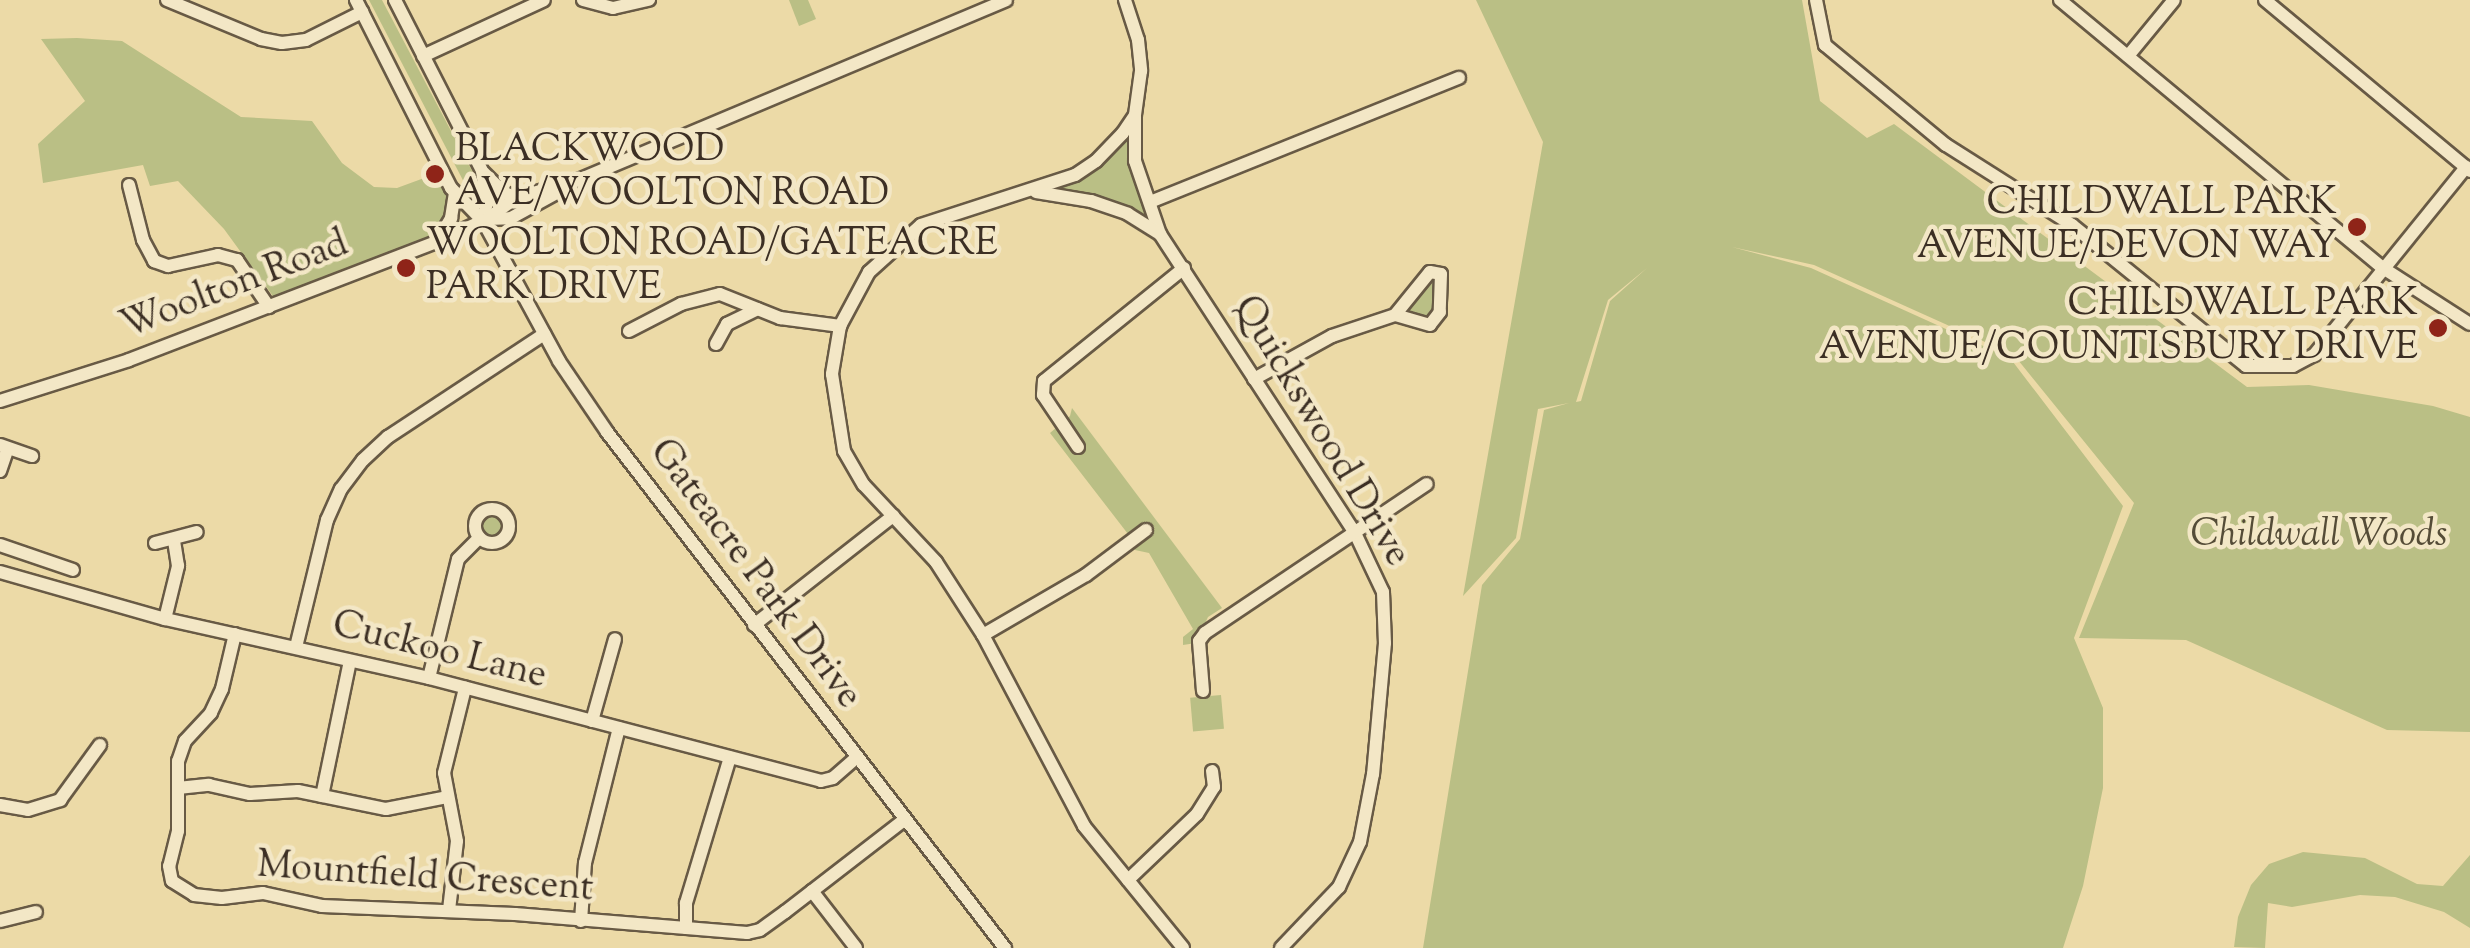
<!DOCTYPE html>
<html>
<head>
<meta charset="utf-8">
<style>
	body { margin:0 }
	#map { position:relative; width:2470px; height:948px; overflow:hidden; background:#ecdaa7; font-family:"Sorts Mill Goudy",serif }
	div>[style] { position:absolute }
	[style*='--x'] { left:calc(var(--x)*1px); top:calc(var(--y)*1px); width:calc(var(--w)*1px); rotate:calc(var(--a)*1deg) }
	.green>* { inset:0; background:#babf85; transform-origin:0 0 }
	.round { border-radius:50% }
	.roads { filter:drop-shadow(2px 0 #685a45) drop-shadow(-2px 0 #685a45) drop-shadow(0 2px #685a45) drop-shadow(0 -2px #685a45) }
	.minor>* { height:12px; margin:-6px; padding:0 6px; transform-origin:6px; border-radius:6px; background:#f3e7c6 }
	.minor>.ring { margin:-6px; padding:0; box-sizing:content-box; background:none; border:12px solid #f3e7c6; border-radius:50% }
	.dots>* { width:28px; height:28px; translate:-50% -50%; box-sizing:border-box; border:5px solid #f3e7c6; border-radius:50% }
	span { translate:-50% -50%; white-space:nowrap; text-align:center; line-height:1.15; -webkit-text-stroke:9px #f3e7c6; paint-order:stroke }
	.poi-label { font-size:38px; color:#3c2f24 }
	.left { translate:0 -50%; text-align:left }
	.right { translate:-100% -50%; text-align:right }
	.street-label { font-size:38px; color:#3c2f24 }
	.park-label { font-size:38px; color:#554c37; font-style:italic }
</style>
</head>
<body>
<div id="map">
	<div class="green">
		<i style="clip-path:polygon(369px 0,382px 0,479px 184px,480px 194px,475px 197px,467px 188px)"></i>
		<i style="clip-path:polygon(789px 0,808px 0,816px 19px,799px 26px)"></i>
		<i style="clip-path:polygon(evenodd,1476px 0,1802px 0,1820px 101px,1867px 138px,1894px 124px,2247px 387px,2309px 385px,2433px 406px,2470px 417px,2470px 732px,2387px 730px,2186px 640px,2079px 638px,2134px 503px,2014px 355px,1814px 265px,1732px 247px,1811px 268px,2010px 358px,2123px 506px,2074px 638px,2103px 708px,2103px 788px,2083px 886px,2063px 948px,1423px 948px,1482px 585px,1520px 539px,1544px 410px,1569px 403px,1538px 409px,1516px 538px,1463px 596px,1543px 142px,1476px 0,1647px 268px,1610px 301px,1581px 401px,1576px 402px,1608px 300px,1647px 268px)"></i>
		<i style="clip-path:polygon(77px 38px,122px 41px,241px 117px,312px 121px,342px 163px,374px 187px,397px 188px,435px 174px,451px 188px,460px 224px,278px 303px,224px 229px,178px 181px,150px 186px,143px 165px,43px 183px,38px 144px,85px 101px,41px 39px)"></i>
		<i style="clip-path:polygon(1127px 123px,1155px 232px,1097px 203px,1035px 192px,1090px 159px)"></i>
		<i style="clip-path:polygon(1430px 272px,1441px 274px,1440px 312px,1430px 325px,1395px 315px)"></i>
		<i style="clip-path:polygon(1072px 408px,1222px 608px,1208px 617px,1196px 643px,1183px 645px,1183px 637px,1193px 629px,1149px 553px,1135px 550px,1128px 534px,1050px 433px,1070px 416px)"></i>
		<i class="round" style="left:480px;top:514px;width:24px;height:24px"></i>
		<i style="left:1221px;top:695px;width:34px;height:31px;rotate:85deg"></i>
		<i style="clip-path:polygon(2303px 852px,2365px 858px,2417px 884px,2443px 886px,2470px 855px,2470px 928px,2444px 912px,2395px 897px,2360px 895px,2292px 907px,2268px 903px,2265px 948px,2234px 947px,2238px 917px,2251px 885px,2269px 864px)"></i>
	</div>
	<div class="roads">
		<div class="minor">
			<i style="--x:167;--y:0;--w:102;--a:22.5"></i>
			<i style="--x:261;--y:39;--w:21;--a:11"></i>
			<i style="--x:282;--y:43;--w:24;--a:-7"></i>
			<i style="--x:306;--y:40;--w:63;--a:-26.6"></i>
			<i style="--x:356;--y:0;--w:211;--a:63.2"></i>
			<i style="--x:451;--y:188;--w:46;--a:45.9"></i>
			<i style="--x:483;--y:221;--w:159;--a:61.5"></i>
			<i style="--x:559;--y:361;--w:86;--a:55.9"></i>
			<i style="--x:607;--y:432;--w:652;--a:52.36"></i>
			<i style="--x:395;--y:0;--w:192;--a:63"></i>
			<i style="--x:482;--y:171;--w:31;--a:81"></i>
			<i style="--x:487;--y:202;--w:19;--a:102"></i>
			<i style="--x:583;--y:0;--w:31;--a:15"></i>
			<i style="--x:613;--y:8;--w:37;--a:-13"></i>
			<i style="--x:1125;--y:0;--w:42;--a:72"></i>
			<i style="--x:1138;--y:40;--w:31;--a:84"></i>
			<i style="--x:1141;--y:71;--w:44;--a:97.8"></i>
			<i style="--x:1135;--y:115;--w:22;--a:124"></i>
			<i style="--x:1123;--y:133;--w:39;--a:134"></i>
			<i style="--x:1096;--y:161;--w:25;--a:146"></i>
			<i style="--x:1075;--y:175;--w:162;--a:162"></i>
			<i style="--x:921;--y:225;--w:70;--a:137.9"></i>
			<i style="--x:869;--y:272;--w:61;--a:118.2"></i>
			<i style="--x:840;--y:326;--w:49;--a:99.5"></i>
			<i style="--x:832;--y:374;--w:78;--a:81.1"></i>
			<i style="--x:844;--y:451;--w:39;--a:60"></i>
			<i style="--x:864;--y:485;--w:105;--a:46.9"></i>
			<i style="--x:936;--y:562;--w:87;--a:57.2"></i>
			<i style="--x:983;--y:635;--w:216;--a:62.1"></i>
			<i style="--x:1084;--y:826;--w:157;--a:50.9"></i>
			<i style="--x:1816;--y:0;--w:46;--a:78.7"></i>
			<i style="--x:1825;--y:45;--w:157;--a:39.6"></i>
			<i style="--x:1946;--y:145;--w:149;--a:32.4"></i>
			<i style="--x:2072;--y:225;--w:224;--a:39"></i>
			<i style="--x:2246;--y:366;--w:47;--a:0"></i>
			<i style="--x:2293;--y:366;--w:24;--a:-28"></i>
			<i style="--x:2314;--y:355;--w:242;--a:-51"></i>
			<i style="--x:2060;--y:0;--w:420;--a:39.7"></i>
			<i style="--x:2383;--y:268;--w:103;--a:32.8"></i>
			<i style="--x:2265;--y:0;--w:267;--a:39.8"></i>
			<i style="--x:423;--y:56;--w:133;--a:-24.8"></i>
			<i style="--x:2128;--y:56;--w:72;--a:-50.6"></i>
			<i style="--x:1135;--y:117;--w:44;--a:90"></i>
			<i style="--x:1135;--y:161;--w:77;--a:71.1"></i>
			<i style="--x:1160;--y:234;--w:357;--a:56.9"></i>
			<i style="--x:1355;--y:533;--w:65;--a:64.6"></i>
			<i style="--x:1383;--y:592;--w:51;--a:87.8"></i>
			<i style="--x:1385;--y:643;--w:132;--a:95.2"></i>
			<i style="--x:1373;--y:774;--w:69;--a:100.8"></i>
			<i style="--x:1360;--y:842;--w:50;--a:115"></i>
			<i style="--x:1339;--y:887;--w:84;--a:133.6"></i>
			<i style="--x:484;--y:173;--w:27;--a:45"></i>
			<i style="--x:503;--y:192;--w:14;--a:25"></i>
			<i style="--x:129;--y:185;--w:57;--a:75.7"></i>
			<i style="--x:143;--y:240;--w:24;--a:62"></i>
			<i style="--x:154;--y:261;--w:15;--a:20"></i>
			<i style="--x:168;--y:266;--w:51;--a:-12.4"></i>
			<i style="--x:218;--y:255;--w:20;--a:15"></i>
			<i style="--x:237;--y:260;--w:57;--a:55.8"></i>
			<i style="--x:1036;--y:192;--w:56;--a:9.3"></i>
			<i style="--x:1091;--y:201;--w:39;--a:19"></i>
			<i style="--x:1128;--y:214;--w:38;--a:32"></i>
			<i style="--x:1150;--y:202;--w:333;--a:-21.9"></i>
			<i style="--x:487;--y:219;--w:24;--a:-2"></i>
			<i style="--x:511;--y:218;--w:68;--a:-28.8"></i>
			<i style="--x:438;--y:240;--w:26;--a:-59"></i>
			<i style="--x:451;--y:218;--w:24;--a:-81"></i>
			<i style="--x:629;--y:331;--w:59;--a:-27.4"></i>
			<i style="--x:681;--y:304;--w:40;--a:-14.4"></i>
			<i style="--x:720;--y:294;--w:65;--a:21.8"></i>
			<i style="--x:780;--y:318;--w:61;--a:7.6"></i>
			<i style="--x:716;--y:344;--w:23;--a:-61"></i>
			<i style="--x:727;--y:324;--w:34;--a:-26"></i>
			<i style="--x:1254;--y:379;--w:89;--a:-28.9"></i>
			<i style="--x:1332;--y:336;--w:66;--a:-18.4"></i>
			<i style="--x:1395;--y:315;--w:55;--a:-50.9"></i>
			<i style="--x:1430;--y:272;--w:11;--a:10"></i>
			<i style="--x:1441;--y:274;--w:38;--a:92"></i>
			<i style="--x:1440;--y:312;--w:16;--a:128"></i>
			<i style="--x:1430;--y:325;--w:36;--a:-164"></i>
			<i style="--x:0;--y:401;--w:135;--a:-17.6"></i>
			<i style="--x:129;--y:360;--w:329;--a:-21"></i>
			<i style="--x:436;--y:242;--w:56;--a:-24.3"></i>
			<i style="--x:487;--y:219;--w:36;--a:-36"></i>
			<i style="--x:516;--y:198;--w:68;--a:-16.3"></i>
			<i style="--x:581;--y:179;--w:461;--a:-22.8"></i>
			<i style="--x:0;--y:445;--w:34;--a:19"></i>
			<i style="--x:1078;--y:447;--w:63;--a:-123.9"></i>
			<i style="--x:1043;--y:395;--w:14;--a:-86"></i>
			<i style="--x:1044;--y:381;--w:180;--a:-38.9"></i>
			<i style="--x:0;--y:471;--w:24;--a:-71"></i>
			<i class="ring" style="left:475px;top:509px;width:22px;height:22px"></i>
			<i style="--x:155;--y:543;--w:43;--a:-14.7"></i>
			<i style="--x:0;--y:545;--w:77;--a:18.9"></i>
			<i style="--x:0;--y:572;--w:172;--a:15.9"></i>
			<i style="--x:165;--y:619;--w:271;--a:12.6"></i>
			<i style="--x:429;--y:678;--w:405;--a:14.7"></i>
			<i style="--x:821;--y:781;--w:12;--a:-14"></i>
			<i style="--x:833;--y:778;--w:30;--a:-41"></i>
			<i style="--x:165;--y:619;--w:55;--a:-76.2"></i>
			<i style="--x:178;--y:566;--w:26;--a:-99"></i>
			<i style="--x:754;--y:625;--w:177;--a:-38.1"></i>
			<i style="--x:235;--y:634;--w:57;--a:103.3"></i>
			<i style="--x:222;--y:689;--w:26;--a:115"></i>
			<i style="--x:211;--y:713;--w:38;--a:133"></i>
			<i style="--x:185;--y:741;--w:21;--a:109"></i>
			<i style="--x:178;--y:761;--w:70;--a:90"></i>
			<i style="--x:178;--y:831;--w:36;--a:104"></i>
			<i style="--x:169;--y:866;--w:15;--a:79"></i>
			<i style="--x:172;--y:881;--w:26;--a:32"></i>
			<i style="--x:194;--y:895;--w:28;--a:6"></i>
			<i style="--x:222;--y:898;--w:41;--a:-7"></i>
			<i style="--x:263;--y:893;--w:60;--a:12.4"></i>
			<i style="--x:322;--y:906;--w:193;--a:2.4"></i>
			<i style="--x:515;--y:914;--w:233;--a:4.7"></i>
			<i style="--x:747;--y:933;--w:13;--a:-13"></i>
			<i style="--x:760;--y:930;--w:31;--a:-36"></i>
			<i style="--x:785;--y:912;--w:150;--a:-37.7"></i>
			<i style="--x:983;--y:635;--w:119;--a:-30.2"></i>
			<i style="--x:1086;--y:575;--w:75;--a:-36.9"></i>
			<i style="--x:296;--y:647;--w:131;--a:-76.3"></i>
			<i style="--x:327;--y:520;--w:34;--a:-66"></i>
			<i style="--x:341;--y:489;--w:36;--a:-53"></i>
			<i style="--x:363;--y:460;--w:34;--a:-43"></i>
			<i style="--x:388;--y:437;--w:187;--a:-33.4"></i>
			<i style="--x:429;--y:678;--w:122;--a:-76.3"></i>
			<i style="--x:458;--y:559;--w:30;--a:-45"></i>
			<i style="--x:1203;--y:691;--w:50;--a:-94.6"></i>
			<i style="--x:1199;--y:641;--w:10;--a:-53"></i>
			<i style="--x:1205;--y:633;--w:267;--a:-33.9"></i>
			<i style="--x:592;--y:721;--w:85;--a:-74.3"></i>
			<i style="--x:178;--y:788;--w:31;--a:-6"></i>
			<i style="--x:209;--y:785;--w:42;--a:12.4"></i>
			<i style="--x:250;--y:794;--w:48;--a:-3.6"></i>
			<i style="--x:298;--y:791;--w:90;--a:11.6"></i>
			<i style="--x:386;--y:809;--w:62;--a:-11.1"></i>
			<i style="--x:322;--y:796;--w:138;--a:-78.3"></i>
			<i style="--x:0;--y:805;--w:28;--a:10"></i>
			<i style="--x:28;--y:810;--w:34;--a:-17"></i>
			<i style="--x:60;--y:800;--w:68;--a:-54"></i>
			<i style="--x:1128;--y:880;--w:95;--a:-43.7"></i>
			<i style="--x:1197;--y:814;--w:32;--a:-58"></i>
			<i style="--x:1214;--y:787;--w:16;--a:-97"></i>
			<i style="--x:812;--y:891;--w:72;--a:52.3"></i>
			<i style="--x:449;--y:910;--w:69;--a:-83.4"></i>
			<i style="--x:457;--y:841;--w:69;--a:-100.8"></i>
			<i style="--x:444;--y:773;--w:88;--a:-76.1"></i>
			<i style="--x:0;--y:921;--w:37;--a:-14"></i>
			<i style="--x:581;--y:921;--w:58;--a:-86.1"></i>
			<i style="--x:585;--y:863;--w:139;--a:-75.9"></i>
			<i style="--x:686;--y:928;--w:25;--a:-90"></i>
			<i style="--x:686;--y:903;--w:152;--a:-73.2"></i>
		</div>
	</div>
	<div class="dots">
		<i style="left:435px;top:174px;background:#8f2418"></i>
		<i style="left:2357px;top:227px;background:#8f2418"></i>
		<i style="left:406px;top:268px;background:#8f2418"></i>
		<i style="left:2438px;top:328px;background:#8f2418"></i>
	</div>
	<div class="poi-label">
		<span class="left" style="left:455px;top:174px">BLACKWOOD<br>AVE/WOOLTON ROAD</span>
		<span class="right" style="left:2337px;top:227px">CHILDWALL PARK<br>AVENUE/DEVON WAY</span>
		<span class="left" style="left:426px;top:268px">WOOLTON ROAD/GATEACRE<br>PARK DRIVE</span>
		<span class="right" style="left:2418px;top:328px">CHILDWALL PARK<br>AVENUE/COUNTISBURY DRIVE</span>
	</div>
	<div class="street-label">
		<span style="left:235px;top:287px;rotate:-21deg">Woolton Road</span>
		<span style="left:1320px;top:432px;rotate:59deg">Quickswood Drive</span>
		<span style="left:754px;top:575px;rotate:53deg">Gateacre Park Drive</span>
		<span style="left:439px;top:652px;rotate:14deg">Cuckoo Lane</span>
		<span style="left:425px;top:879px;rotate:4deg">Mountfield Crescent</span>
	</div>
	<div class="park-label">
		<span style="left:2319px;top:537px">Childwall Woods</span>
	</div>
</div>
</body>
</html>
